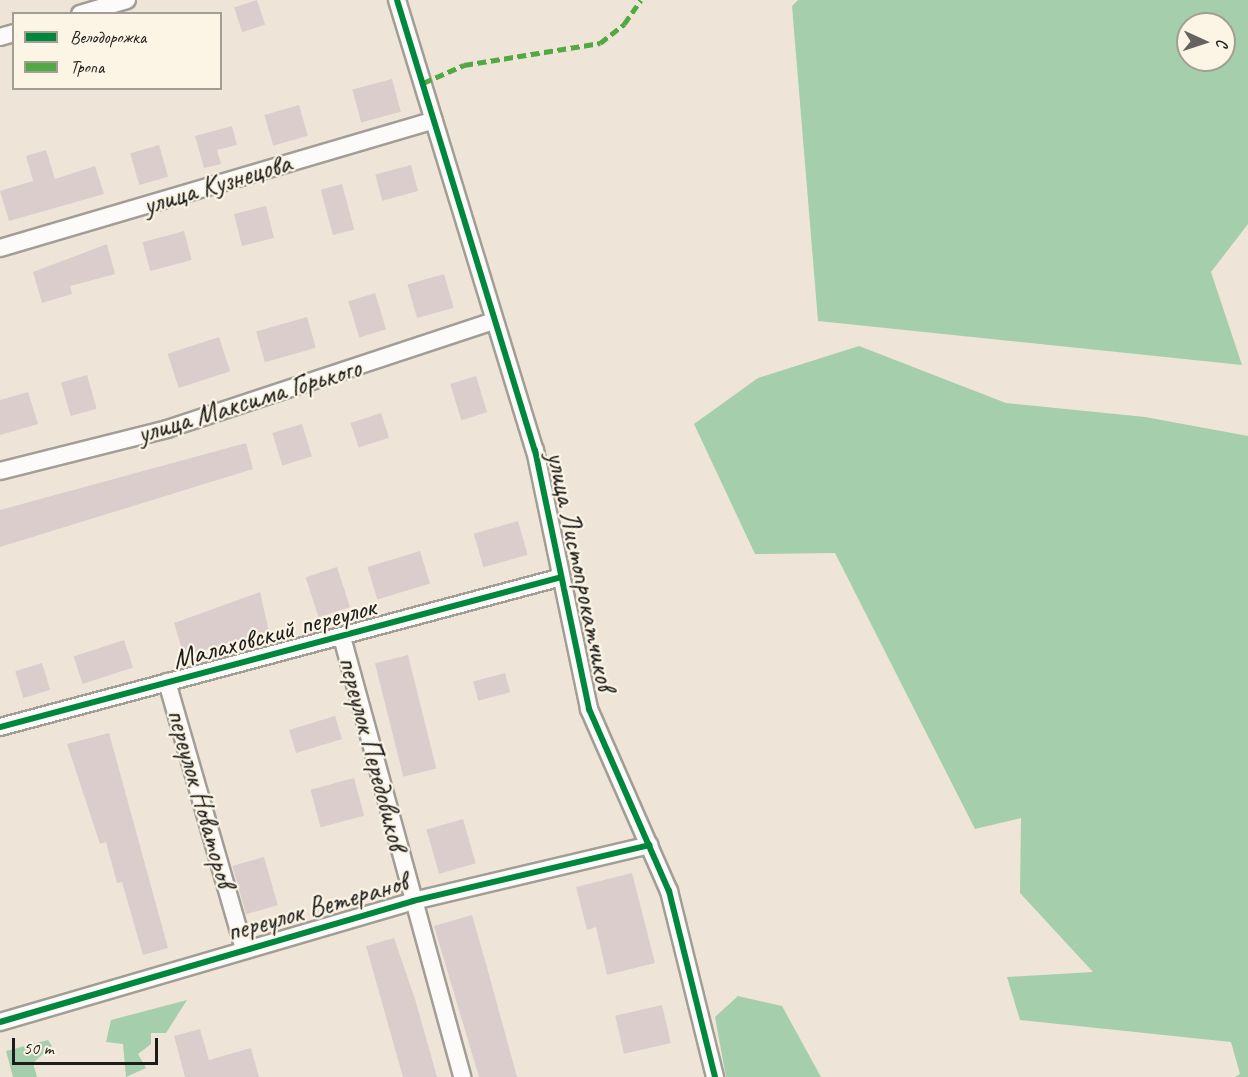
<!DOCTYPE html>
<html>
<head>
<meta charset="utf-8">
<style>
	body { margin:0 }
	#map { position:relative; width:1248px; height:1077px; overflow:hidden; background:#eee5d8; font-family:Caveat,sans-serif }
	div>[style] { position:absolute }
	[style*='--x'] { left:calc(var(--x)*1px); top:calc(var(--y)*1px); width:calc(var(--w)*1px); rotate:calc(var(--a)*1deg) }
	.forest>* { inset:0; background:#a5ceac }
	.building>* { inset:0; background:#dacdcc; transform-origin:0 0 }
	.roads { filter:drop-shadow(2px 0 #a29d95) drop-shadow(-2px 0 #a29d95) drop-shadow(0 2px #a29d95) drop-shadow(0 -2px #a29d95) }
	.minor>* { height:16px; margin:-8px; padding:0 8px; transform-origin:8px; border-radius:8px; background:#fcfbf9 }
	.quiet>* { height:4.5px; margin-top:-2.25px; transform-origin:0; background:repeating-linear-gradient(90deg,#52a943 0 9px,transparent 0 13.5px) }
	.cycleway>* { height:6px; margin:-3px; padding:0 3px; transform-origin:3px; border-radius:3px; background:#00873e }
	span { translate:-50% -50%; white-space:nowrap; text-align:center; line-height:1.15; -webkit-text-stroke:4.5px #fcf5e5; paint-order:stroke }
	.street-label { font-size:28px; color:#1c1c1c }
	.legend { position:absolute; left:12px; top:12px; width:210px; height:78px; box-sizing:border-box; background:#fcf5e5; border:2px solid #a29e95; margin:0; padding:8px 10px; list-style:none; font-size:18px; color:#1c1c1c }
	.legend li { display:flex; align-items:center; gap:12px; height:30px }
	.legend b { width:30px; border:2px solid #a29e95 }
	.north { position:absolute; left:1176px; top:12px; width:60px; height:60px; box-sizing:border-box; background:#fcf5e5; border:2px solid #a29e95; border-radius:50%; rotate:93deg; font-size:16px; font-weight:700; line-height:24px; text-align:center; color:#1c1c1c }
	.north::after { content:''; display:block; margin:auto; width:21px; height:27px; background:#66625e; clip-path:polygon(50% 0,100% 100%,50% 72%,0 100%) }
	.scale { position:absolute; left:12px; top:1038px; width:146px; height:27px; box-sizing:border-box; border:3px solid #1c1c1c; border-top:0; padding-left:8px; font-size:18px; line-height:21px; white-space:nowrap; color:#1c1c1c; -webkit-text-stroke:4px #fcf5e5; paint-order:stroke }
</style>
</head>
<body>
<div id="map">
	<div class="forest">
		<i style="clip-path:polygon(evenodd,798px 0,1248px 0,1248px 224px,1211px 272px,1242px 365px,818px 321px,792px 6px,798px 0,1188px 24px,1224px 24px,1224px 60px,1188px 60px,1188px 24px)"></i>
		<i style="clip-path:polygon(859px 346px,1006px 403px,1145px 417px,1248px 436px,1248px 1077px,1235px 1077px,1240px 1074px,1231px 1042px,1020px 1020px,1007px 977px,1093px 972px,1020px 893px,1021px 818px,975px 829px,835px 553px,755px 554px,694px 424px,758px 378px)"></i>
		<i style="clip-path:polygon(738px 996px,782px 1006px,821px 1077px,726px 1077px,715px 1017px)"></i>
		<i style="clip-path:polygon(187px 1000px,166px 1033px,151px 1033px,151px 1044px,138px 1054px,146px 1068px,126px 1077px,123px 1044px,106px 1042px,111px 1020px)"></i>
		<i style="clip-path:polygon(48px 1040px,52px 1046px,33px 1063px,37px 1077px,13px 1077px,6px 1051px)"></i>
	</div>
	<div class="building">
		<i style="left:257px;top:0;width:26px;height:24px;rotate:72deg"></i>
		<i style="left:392px;top:79px;width:34px;height:41px;rotate:75deg"></i>
		<i style="left:299px;top:105px;width:32px;height:36px;rotate:74deg"></i>
		<i style="clip-path:polygon(232px 126px,237px 145px,217px 150px,221px 164px,204px 168px,195px 136px)"></i>
		<i style="left:159px;top:145px;width:33px;height:30px;rotate:74deg"></i>
		<i style="clip-path:polygon(46px 150px,55px 179px,95px 166px,104px 194px,9px 221px,0 191px,33px 181px,26px 156px)"></i>
		<i style="left:411px;top:165px;width:27px;height:37px;rotate:75deg"></i>
		<i style="left:342px;top:184px;width:47px;height:22px;rotate:75deg"></i>
		<i style="left:266px;top:206px;width:33px;height:33px;rotate:76deg"></i>
		<i style="left:184px;top:231px;width:30px;height:43px;rotate:75deg"></i>
		<i style="clip-path:polygon(107px 244px,115px 274px,70px 286px,72px 294px,42px 303px,33px 272px)"></i>
		<i style="left:444px;top:274px;width:35px;height:38px;rotate:74deg"></i>
		<i style="left:375px;top:293px;width:38px;height:28px;rotate:73deg"></i>
		<i style="left:307px;top:317px;width:32px;height:53px;rotate:74deg"></i>
		<i style="left:219px;top:337px;width:36px;height:54px;rotate:72deg"></i>
		<i style="left:87px;top:375px;width:35px;height:27px;rotate:74deg"></i>
		<i style="left:476px;top:376px;width:38px;height:27px;rotate:73deg"></i>
		<i style="clip-path:polygon(28px 392px,38px 424px,0 435px,0 400px)"></i>
		<i style="left:381px;top:413px;width:26px;height:32px;rotate:72deg"></i>
		<i style="left:302px;top:424px;width:34px;height:31px;rotate:73deg"></i>
		<i style="clip-path:polygon(246px 443px,253px 469px,0 547px,0 510px)"></i>
		<i style="left:518px;top:521px;width:35px;height:46px;rotate:74deg"></i>
		<i style="left:420px;top:551px;width:34px;height:55px;rotate:73deg"></i>
		<i style="left:337px;top:567px;width:42px;height:33px;rotate:72deg"></i>
		<i style="clip-path:polygon(260px 592px,269px 632px,184px 656px,174px 623px)"></i>
		<i style="left:124px;top:640px;width:29px;height:53px;rotate:72deg"></i>
		<i style="left:408px;top:655px;width:117px;height:34px;rotate:76deg"></i>
		<i style="left:42px;top:663px;width:28px;height:28px;rotate:73deg"></i>
		<i style="left:505px;top:673px;width:20px;height:33px;rotate:75deg"></i>
		<i style="left:335px;top:716px;width:24px;height:48px;rotate:73deg"></i>
		<i style="clip-path:polygon(109px 733px,168px 948px,143px 955px,122px 882px,117px 883px,106px 842px,100px 844px,67px 744px)"></i>
		<i style="left:354px;top:778px;width:39px;height:45px;rotate:75deg"></i>
		<i style="left:463px;top:819px;width:46px;height:38px;rotate:74deg"></i>
		<i style="left:264px;top:857px;width:50px;height:33px;rotate:74deg"></i>
		<i style="clip-path:polygon(632px 873px,655px 963px,607px 975px,596px 927px,587px 930px,576px 887px)"></i>
		<i style="clip-path:polygon(472px 915px,488px 971px,517px 1077px,479px 1077px,434px 926px)"></i>
		<i style="clip-path:polygon(394px 938px,415px 999px,437px 1077px,403px 1077px,366px 946px)"></i>
		<i style="left:662px;top:1005px;width:39px;height:48px;rotate:77deg"></i>
		<i style="clip-path:polygon(200px 1029px,209px 1060px,251px 1048px,259px 1077px,185px 1077px,174px 1036px)"></i>
	</div>
	<div class="roads">
		<div class="minor">
			<i style="--x:397;--y:0;--w:471;--a:73"></i>
			<i style="--x:535;--y:450;--w:265;--a:78.2"></i>
			<i style="--x:589;--y:709;--w:199;--a:66.3"></i>
			<i style="--x:669;--y:891;--w:192;--a:76.1"></i>
			<i style="--x:80;--y:14;--w:49;--a:-16.6"></i>
			<i style="--x:0;--y:37;--w:15;--a:-16"></i>
			<i style="--x:0;--y:248;--w:452;--a:-16.4"></i>
			<i style="--x:0;--y:471;--w:172;--a:-14.1"></i>
			<i style="--x:167;--y:429;--w:344;--a:-18.3"></i>
			<i style="--x:342;--y:637;--w:456;--a:74.7"></i>
			<i style="--x:167;--y:682;--w:278;--a:73.9"></i>
			<i style="--x:0;--y:727;--w:578;--a:-14.95"></i>
			<i style="--x:0;--y:1022;--w:430;--a:-16.3"></i>
			<i style="--x:413;--y:901;--w:243;--a:-13.3"></i>
		</div>
	</div>
	<div class="quiet">
		<i style="--x:423;--y:83;--w:45;--a:-23.7"></i>
		<i style="--x:464;--y:65;--w:138;--a:-9.2"></i>
		<i style="--x:600;--y:43;--w:31;--a:-38"></i>
		<i style="--x:624;--y:24;--w:29;--a:-55"></i>
	</div>
	<div class="cycleway">
		<i style="--x:397;--y:0;--w:471;--a:73"></i>
		<i style="--x:535;--y:450;--w:265;--a:78.2"></i>
		<i style="--x:589;--y:709;--w:199;--a:66.3"></i>
		<i style="--x:669;--y:891;--w:192;--a:76.1"></i>
		<i style="--x:0;--y:727;--w:578;--a:-14.95"></i>
		<i style="--x:0;--y:1022;--w:430;--a:-16.3"></i>
		<i style="--x:413;--y:901;--w:243;--a:-13.3"></i>
	</div>
	<div class="street-label">
		<span style="left:217px;top:184px;rotate:-17deg">улица Кузнецова</span>
		<span style="left:249px;top:401px;rotate:-17deg">улица Максима Горького</span>
		<span style="left:581px;top:571px;rotate:78deg">улица Листопрокатчиков</span>
		<span style="left:274px;top:633px;rotate:-15deg">Малаховский переулок</span>
		<span style="left:373px;top:753px;rotate:75deg">переулок Передовиков</span>
		<span style="left:201px;top:798px;rotate:74deg">переулок Новаторов</span>
		<span style="left:317px;top:907px;rotate:-16deg">переулок Ветеранов</span>
	</div>
	<ul class="legend">
	<li><b style="height:8px;background:#00873e"></b>Велодорожка</li>
	<li><b style="height:8px;background:#52a943"></b>Тропа</li>
	</ul>
	<div class="north">С</div>
	<div class="scale">50 m</div>
</div>
</body>
</html>
